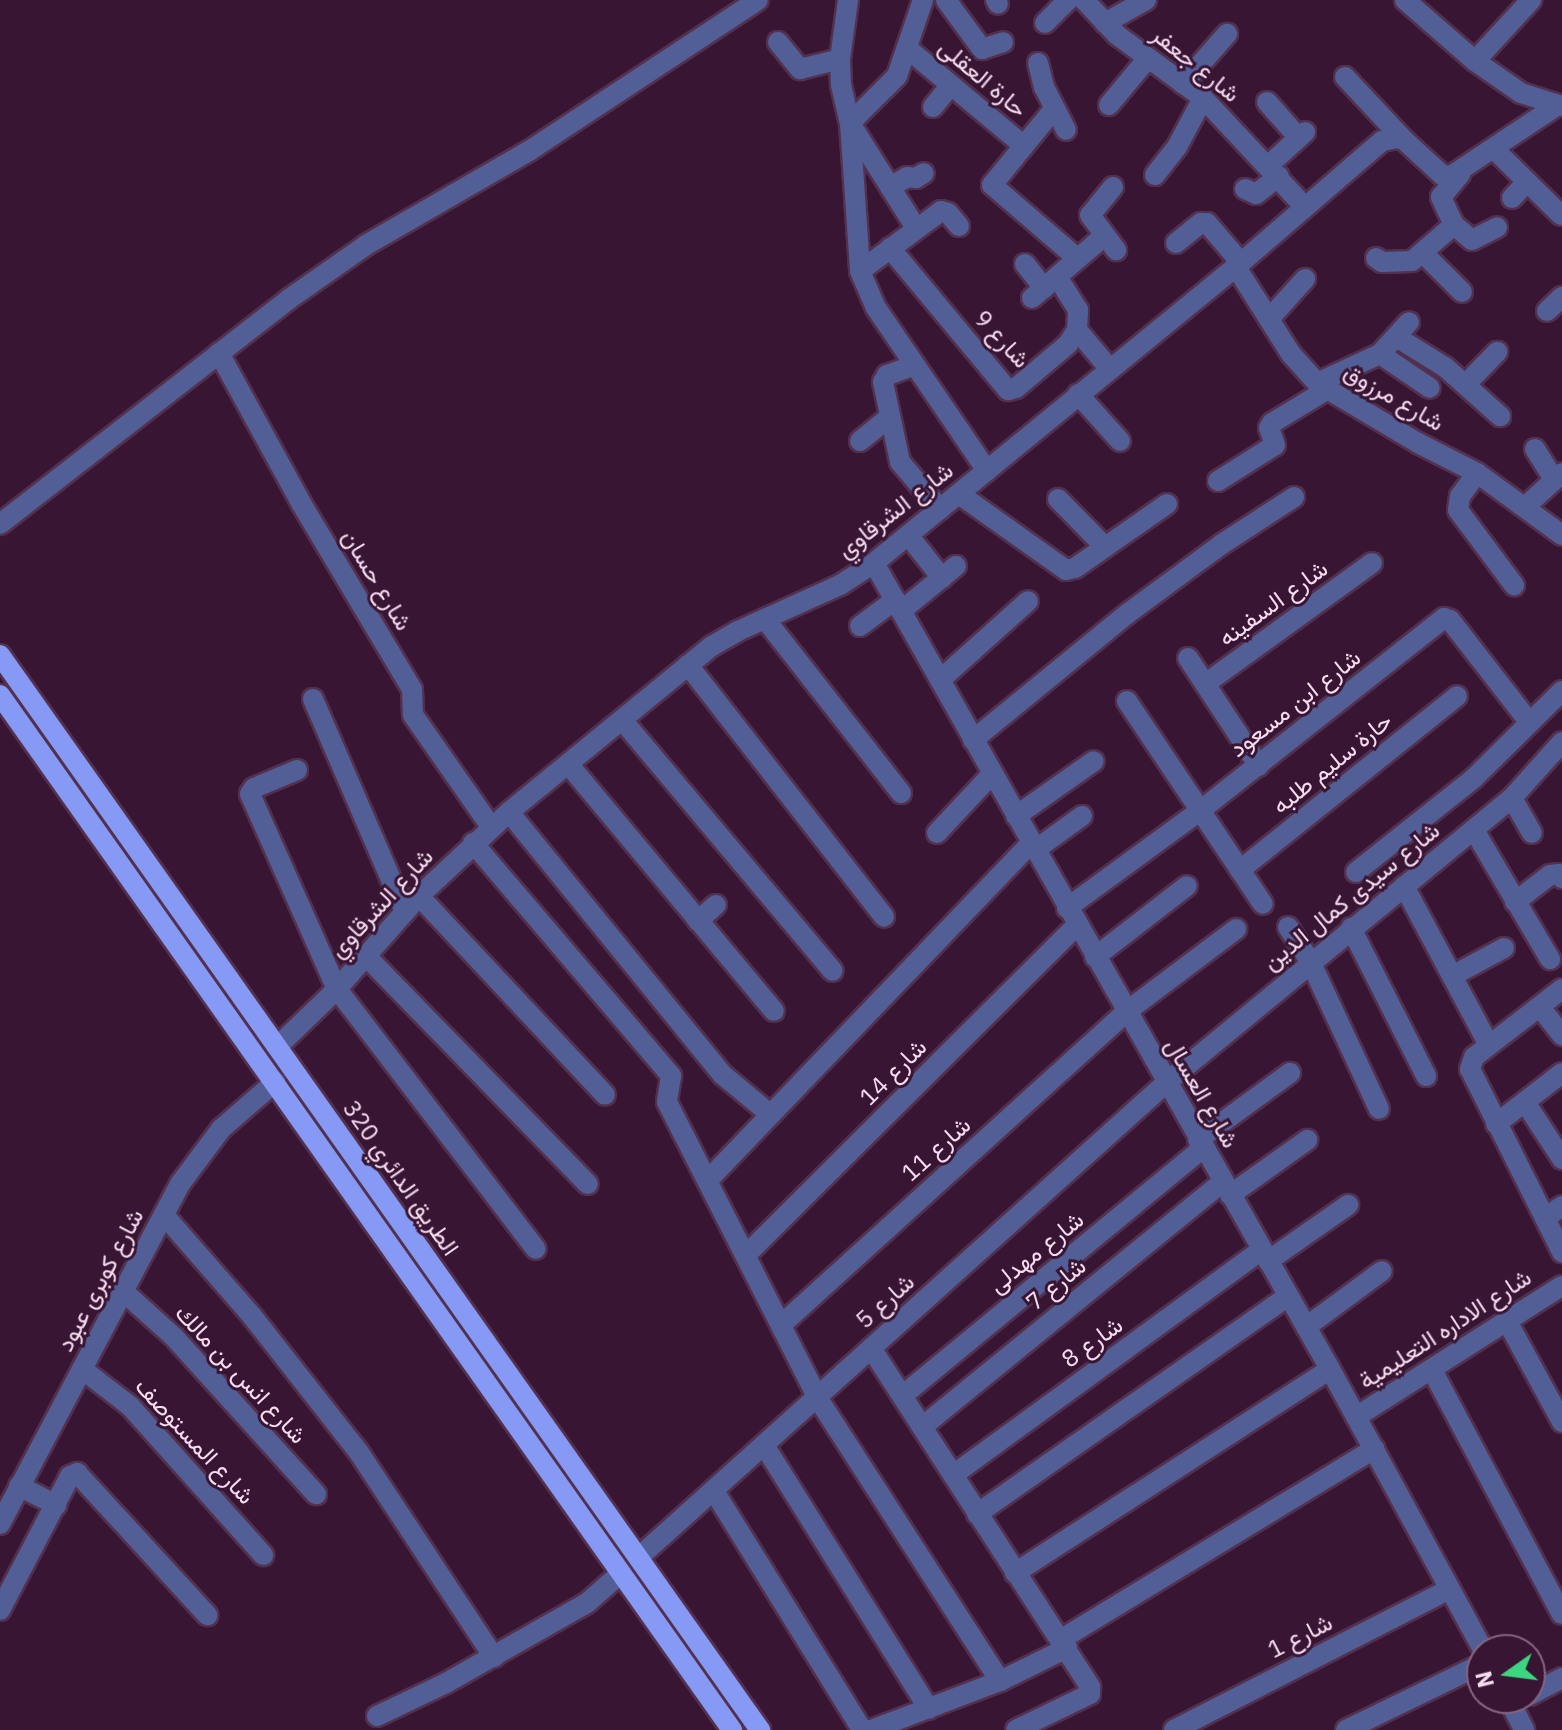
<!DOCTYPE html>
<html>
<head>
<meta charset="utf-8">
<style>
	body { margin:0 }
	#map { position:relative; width:1562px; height:1730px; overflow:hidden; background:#391534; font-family:"IBM Plex Sans",Vazirmatn,sans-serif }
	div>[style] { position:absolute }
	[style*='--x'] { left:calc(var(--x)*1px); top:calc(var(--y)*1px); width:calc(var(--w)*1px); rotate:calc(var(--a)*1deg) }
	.roads { filter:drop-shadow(2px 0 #53314e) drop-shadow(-2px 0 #53314e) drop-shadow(0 2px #53314e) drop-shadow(0 -2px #53314e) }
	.minor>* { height:20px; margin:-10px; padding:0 10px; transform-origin:10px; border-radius:10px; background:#525e96 }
	.tertiary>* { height:20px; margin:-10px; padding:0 10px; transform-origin:10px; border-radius:10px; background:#525e96 }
	.primary>* { height:20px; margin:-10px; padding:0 10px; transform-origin:10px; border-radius:10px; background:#8599f5 }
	span { translate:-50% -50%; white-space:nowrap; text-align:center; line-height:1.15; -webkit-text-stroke:6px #391534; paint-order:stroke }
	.street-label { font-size:24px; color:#f5dcef }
	.north { position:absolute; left:1466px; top:1634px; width:80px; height:80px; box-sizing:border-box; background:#391534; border:2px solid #84657f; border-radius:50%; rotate:256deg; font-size:22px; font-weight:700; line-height:32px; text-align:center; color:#f5dcef }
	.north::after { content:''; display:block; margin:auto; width:28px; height:36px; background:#3bd77e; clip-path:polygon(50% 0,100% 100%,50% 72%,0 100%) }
</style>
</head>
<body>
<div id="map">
	<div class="roads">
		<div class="minor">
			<i style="--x:848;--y:0;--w:60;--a:97.7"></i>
			<i style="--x:840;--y:59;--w:26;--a:88"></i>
			<i style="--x:841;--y:85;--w:39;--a:77"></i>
			<i style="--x:850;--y:123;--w:148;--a:86.1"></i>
			<i style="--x:860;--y:271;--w:40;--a:66.6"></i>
			<i style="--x:876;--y:308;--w:197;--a:55.7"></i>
			<i style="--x:946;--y:0;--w:61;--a:53.7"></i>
			<i style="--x:982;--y:49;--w:22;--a:-18"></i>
			<i style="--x:996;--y:0;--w:4;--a:63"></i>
			<i style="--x:1084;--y:0;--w:48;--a:46.7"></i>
			<i style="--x:1117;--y:35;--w:107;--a:36.2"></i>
			<i style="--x:1203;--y:98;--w:149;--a:46.9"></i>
			<i style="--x:1045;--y:23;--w:33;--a:-45"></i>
			<i style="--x:1105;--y:23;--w:47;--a:-29.3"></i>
			<i style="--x:778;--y:42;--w:35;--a:51"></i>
			<i style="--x:800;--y:69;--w:41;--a:-14"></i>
			<i style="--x:908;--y:49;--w:151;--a:39.9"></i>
			<i style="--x:1475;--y:61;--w:83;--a:-47.4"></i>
			<i style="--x:1038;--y:63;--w:25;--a:76"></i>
			<i style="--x:1044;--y:87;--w:48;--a:62.9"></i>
			<i style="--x:1345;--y:77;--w:86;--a:46.9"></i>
			<i style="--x:1183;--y:84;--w:67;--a:-48.7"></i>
			<i style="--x:1267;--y:102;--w:48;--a:48.4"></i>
			<i style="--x:1109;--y:105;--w:60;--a:-50.4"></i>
			<i style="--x:933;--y:107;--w:28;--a:-51"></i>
			<i style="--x:1054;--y:109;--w:98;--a:129.2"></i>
			<i style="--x:992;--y:185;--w:113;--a:40.7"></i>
			<i style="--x:1494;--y:149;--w:94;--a:44.6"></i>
			<i style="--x:1269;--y:165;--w:49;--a:-42.5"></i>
			<i style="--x:1155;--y:175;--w:36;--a:-52"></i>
			<i style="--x:1177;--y:147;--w:55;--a:-62"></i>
			<i style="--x:890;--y:187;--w:20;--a:-30"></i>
			<i style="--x:907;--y:177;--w:9;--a:6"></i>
			<i style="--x:916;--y:178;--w:9;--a:-32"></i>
			<i style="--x:1113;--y:187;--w:36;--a:129"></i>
			<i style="--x:1090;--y:215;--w:44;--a:53.4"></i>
			<i style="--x:1245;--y:189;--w:12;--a:24"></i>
			<i style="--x:1256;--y:194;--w:29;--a:-38"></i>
			<i style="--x:1512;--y:198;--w:22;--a:-47"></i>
			<i style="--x:1454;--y:225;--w:23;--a:40"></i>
			<i style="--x:1472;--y:240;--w:28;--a:-27"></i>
			<i style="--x:916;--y:228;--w:124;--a:-122.2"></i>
			<i style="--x:850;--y:123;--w:66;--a:-45"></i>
			<i style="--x:897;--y:76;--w:80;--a:-71.1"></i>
			<i style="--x:1176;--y:243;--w:32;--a:-39"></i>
			<i style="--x:1201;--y:223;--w:6;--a:0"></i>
			<i style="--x:1207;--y:223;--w:52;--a:49.6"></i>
			<i style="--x:890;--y:248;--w:185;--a:50.3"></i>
			<i style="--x:1008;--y:390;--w:8;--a:-14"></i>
			<i style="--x:1016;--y:388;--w:68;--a:-40.2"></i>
			<i style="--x:1068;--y:344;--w:17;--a:-57"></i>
			<i style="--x:1077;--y:330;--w:20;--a:-87"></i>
			<i style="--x:1078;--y:310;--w:39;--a:-122"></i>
			<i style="--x:1423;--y:253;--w:55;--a:45"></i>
			<i style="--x:1376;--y:258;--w:7;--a:34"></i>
			<i style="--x:1382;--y:262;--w:30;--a:-2"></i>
			<i style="--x:1412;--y:261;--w:55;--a:-40.6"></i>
			<i style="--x:1454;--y:225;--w:31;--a:-115"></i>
			<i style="--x:1441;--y:197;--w:30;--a:-50"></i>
			<i style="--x:1025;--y:264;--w:31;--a:52"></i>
			<i style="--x:1236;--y:267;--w:103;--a:57.7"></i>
			<i style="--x:1291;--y:354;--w:39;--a:48"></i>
			<i style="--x:1317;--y:383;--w:117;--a:30.7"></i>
			<i style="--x:1418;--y:443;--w:66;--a:27"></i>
			<i style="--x:1477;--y:473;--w:105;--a:36.1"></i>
			<i style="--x:860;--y:271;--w:101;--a:-36.5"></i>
			<i style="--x:941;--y:211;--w:7;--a:16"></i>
			<i style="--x:948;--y:213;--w:17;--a:50"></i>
			<i style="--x:1032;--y:298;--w:95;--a:-40.7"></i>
			<i style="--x:1547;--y:311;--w:21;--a:-43"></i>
			<i style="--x:1269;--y:319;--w:54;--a:-48"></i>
			<i style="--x:1077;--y:330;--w:50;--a:49.9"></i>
			<i style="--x:1398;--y:338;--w:55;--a:31.7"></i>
			<i style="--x:1445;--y:367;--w:74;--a:41.7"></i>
			<i style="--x:219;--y:353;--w:171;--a:61.3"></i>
			<i style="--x:301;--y:503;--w:217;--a:59.2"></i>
			<i style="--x:412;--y:689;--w:26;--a:88"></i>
			<i style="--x:413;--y:715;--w:136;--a:55.1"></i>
			<i style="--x:1380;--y:354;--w:60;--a:34.2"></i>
			<i style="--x:915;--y:365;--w:30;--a:160"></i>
			<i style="--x:887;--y:375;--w:8;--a:120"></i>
			<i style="--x:883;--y:382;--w:82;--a:78"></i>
			<i style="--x:900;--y:462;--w:62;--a:49.6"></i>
			<i style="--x:1317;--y:383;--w:69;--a:-24.7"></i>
			<i style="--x:1380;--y:354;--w:43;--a:-47.8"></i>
			<i style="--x:1466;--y:384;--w:45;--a:-45.9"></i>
			<i style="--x:1078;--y:394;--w:63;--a:48.2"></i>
			<i style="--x:860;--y:441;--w:38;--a:-39"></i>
			<i style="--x:1535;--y:449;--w:36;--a:58"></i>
			<i style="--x:1477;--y:473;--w:29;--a:126"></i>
			<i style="--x:1460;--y:496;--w:14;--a:98"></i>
			<i style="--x:1458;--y:510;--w:94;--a:53.3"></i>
			<i style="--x:1218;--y:481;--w:67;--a:-32.3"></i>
			<i style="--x:1275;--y:445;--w:18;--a:-109"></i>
			<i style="--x:1269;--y:428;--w:6;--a:-59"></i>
			<i style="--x:1272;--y:423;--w:66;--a:-31.3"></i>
			<i style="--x:959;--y:494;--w:131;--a:35.4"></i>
			<i style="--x:1066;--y:570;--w:9;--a:-13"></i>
			<i style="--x:1075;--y:568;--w:112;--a:-34.8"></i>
			<i style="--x:1058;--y:499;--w:67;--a:45.6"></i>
			<i style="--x:1525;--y:507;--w:50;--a:-42.6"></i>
			<i style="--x:0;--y:524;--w:366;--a:-37.9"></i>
			<i style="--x:289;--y:299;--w:94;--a:-35"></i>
			<i style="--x:366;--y:245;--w:188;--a:-30"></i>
			<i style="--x:529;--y:151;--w:274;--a:-33.4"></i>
			<i style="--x:908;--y:535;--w:55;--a:51.7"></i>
			<i style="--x:874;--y:563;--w:926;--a:60.5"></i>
			<i style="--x:1330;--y:1369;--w:320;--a:61.4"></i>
			<i style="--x:901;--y:611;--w:71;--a:-39.3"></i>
			<i style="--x:765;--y:619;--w:221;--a:52"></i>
			<i style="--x:860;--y:626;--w:44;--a:-36.6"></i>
			<i style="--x:1188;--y:658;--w:129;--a:56.7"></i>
			<i style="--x:688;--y:665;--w:319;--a:52.1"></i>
			<i style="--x:940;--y:680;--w:118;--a:-41.9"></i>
			<i style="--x:1205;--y:684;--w:206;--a:-35.9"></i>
			<i style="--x:313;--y:699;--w:232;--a:66.6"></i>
			<i style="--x:1127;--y:701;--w:244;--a:56.2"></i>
			<i style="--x:623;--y:721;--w:326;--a:50"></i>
			<i style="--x:973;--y:740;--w:199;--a:-39.3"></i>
			<i style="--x:1127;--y:614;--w:118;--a:-36.4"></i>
			<i style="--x:1222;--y:544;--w:86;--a:-33.1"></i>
			<i style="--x:569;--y:765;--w:320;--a:50.2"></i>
			<i style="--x:297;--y:770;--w:47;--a:157.3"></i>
			<i style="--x:254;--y:788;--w:7;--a:124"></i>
			<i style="--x:250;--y:794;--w:214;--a:66"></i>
			<i style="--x:337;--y:989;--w:327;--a:52.6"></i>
			<i style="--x:1512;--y:798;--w:40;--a:60.3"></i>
			<i style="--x:509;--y:812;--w:339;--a:50.9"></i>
			<i style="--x:723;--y:1075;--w:62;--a:39.8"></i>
			<i style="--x:1016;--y:816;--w:95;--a:-35.2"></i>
			<i style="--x:1474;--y:830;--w:150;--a:59.5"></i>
			<i style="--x:937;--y:833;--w:81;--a:-47"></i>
			<i style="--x:473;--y:843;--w:306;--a:49.6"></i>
			<i style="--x:671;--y:1076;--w:26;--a:99"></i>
			<i style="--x:667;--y:1102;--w:331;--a:63"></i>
			<i style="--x:817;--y:1397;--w:338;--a:57.2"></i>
			<i style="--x:1035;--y:850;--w:58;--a:-35.9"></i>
			<i style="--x:1240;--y:870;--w:278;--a:-38.7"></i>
			<i style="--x:1356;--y:872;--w:149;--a:-38.5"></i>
			<i style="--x:1473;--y:779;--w:125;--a:-44.7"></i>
			<i style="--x:1404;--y:886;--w:180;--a:61.9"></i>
			<i style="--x:419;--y:896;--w:272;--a:46.9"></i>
			<i style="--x:1515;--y:902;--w:44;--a:-37.6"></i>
			<i style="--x:1550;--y:875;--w:9;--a:-6"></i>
			<i style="--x:1559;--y:874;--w:5;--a:53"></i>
			<i style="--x:1067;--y:908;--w:166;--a:-36.2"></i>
			<i style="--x:1201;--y:810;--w:310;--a:-38.3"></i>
			<i style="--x:1444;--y:618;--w:6;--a:18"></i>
			<i style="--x:1450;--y:620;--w:129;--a:52.2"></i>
			<i style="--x:698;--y:921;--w:24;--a:-42"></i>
			<i style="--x:1288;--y:927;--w:40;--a:57.1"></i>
			<i style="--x:1310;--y:961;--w:163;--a:65"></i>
			<i style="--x:1351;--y:928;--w:166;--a:63.1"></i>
			<i style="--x:366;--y:956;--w:318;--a:45.8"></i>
			<i style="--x:1095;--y:957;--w:116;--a:-37.7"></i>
			<i style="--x:1452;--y:976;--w:59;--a:-28.3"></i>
			<i style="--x:1562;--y:989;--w:111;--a:142.3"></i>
			<i style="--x:1474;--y:1057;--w:13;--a:108"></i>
			<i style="--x:1470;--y:1069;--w:205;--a:63.3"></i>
			<i style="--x:1540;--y:1007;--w:36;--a:52"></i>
			<i style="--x:277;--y:1047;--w:83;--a:-44"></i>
			<i style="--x:337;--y:989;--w:124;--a:-48.6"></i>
			<i style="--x:419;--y:896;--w:123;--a:-43"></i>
			<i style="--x:509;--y:812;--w:262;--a:-39.3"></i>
			<i style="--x:712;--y:646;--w:30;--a:-30"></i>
			<i style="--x:738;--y:631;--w:112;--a:-24.3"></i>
			<i style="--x:840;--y:585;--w:40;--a:-32.9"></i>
			<i style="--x:874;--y:563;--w:468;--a:-39.3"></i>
			<i style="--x:1236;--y:267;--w:193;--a:-40.8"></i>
			<i style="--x:1382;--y:141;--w:15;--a:-11"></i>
			<i style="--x:1397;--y:138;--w:7;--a:16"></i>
			<i style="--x:1404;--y:140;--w:52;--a:42.6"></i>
			<i style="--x:1442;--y:175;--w:9;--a:6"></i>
			<i style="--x:1451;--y:176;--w:128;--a:-33.6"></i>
			<i style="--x:1525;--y:1102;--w:68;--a:57"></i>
			<i style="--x:1496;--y:1124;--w:83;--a:-37.7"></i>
			<i style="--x:1198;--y:1140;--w:114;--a:-36.1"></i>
			<i style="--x:708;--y:1180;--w:467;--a:-46.2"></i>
			<i style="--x:1230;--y:1195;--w:95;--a:-35.5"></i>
			<i style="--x:164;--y:1215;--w:134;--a:48.9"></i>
			<i style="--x:252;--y:1316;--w:172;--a:51.9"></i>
			<i style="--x:358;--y:1451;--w:247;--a:56.6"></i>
			<i style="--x:1545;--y:1218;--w:21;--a:-35"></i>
			<i style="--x:746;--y:1255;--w:467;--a:-44.9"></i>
			<i style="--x:1268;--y:1261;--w:98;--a:-35"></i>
			<i style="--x:124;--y:1292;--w:67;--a:42"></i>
			<i style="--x:174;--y:1337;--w:212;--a:47.9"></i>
			<i style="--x:1507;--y:1321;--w:115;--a:61.4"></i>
			<i style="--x:781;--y:1325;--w:466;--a:-42.2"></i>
			<i style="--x:1126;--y:1012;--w:138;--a:-37"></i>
			<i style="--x:1306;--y:1327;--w:94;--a:-36.4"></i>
			<i style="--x:871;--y:1348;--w:404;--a:57.1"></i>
			<i style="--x:1090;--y:1687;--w:7;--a:90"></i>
			<i style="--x:1090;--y:1694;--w:82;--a:154.1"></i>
			<i style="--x:82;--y:1369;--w:61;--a:37.6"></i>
			<i style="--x:130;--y:1406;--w:200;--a:48.2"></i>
			<i style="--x:1432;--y:1370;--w:276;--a:62"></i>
			<i style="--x:902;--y:1396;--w:390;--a:-39.5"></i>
			<i style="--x:1356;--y:1417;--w:244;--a:-32.5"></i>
			<i style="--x:922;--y:1427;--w:387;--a:-39.2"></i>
			<i style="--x:764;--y:1445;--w:311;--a:58"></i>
			<i style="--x:953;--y:1475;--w:382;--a:-36.1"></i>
			<i style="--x:19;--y:1486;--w:42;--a:27.2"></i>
			<i style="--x:714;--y:1491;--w:281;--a:58.2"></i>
			<i style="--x:977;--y:1514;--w:380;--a:-35"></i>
			<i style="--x:0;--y:1524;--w:385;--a:-62.1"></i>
			<i style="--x:180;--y:1184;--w:69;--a:-53.3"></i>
			<i style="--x:221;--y:1129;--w:72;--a:-41"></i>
			<i style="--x:639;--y:1557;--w:709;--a:-41.97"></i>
			<i style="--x:1166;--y:1083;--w:448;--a:-39.5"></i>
			<i style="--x:1512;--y:798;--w:75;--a:-48.2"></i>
			<i style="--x:1015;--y:1573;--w:375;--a:-32.9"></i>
			<i style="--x:0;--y:1610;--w:151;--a:-62.4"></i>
			<i style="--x:70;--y:1476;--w:8;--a:-23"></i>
			<i style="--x:77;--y:1473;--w:193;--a:47.5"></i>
			<i style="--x:1060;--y:1640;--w:368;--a:-31.3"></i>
			<i style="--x:1530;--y:1695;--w:36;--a:-28"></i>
			<i style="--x:1508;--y:1698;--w:36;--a:63"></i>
			<i style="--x:377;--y:1716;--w:76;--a:-25.6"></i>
			<i style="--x:446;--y:1683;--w:162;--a:-29.6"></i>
			<i style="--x:587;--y:1603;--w:45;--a:-41.4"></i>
			<i style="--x:871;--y:1730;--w:138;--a:-20.8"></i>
			<i style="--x:1000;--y:1681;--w:75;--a:-26.2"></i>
			<i style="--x:1174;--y:1730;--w:310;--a:-27.1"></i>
			<i style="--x:1346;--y:1730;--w:151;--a:-25.9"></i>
		</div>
		<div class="tertiary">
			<i style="--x:1405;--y:0;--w:93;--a:41.1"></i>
			<i style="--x:1475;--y:61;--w:56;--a:34.8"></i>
			<i style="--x:1521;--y:93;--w:43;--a:17.6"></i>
		</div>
		<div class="primary">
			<i style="--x:0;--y:655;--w:1317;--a:54.74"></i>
			<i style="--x:0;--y:695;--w:1268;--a:54.73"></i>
		</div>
	</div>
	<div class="street-label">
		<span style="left:1196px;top:64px;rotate:39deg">شارع جعفر</span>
		<span style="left:983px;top:78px;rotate:40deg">حارة العقلى</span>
		<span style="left:1002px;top:339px;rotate:47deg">شارع 9</span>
		<span style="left:1394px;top:397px;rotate:30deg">شارع مرزوق</span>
		<span style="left:895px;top:510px;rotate:-38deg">شارع الشرقاوي</span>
		<span style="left:377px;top:580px;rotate:59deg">شارع حسان</span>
		<span style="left:1273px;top:603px;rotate:-36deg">شارع السفينه</span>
		<span style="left:1295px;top:703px;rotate:-38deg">شارع ابن مسعود</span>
		<span style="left:1332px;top:763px;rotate:-39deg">حارة سليم طلبه</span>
		<span style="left:1351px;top:896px;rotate:-39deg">شارع سيدى كمال الدين</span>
		<span style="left:381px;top:903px;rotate:-47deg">شارع الشرقاوي</span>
		<span style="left:893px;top:1072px;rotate:-45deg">شارع 14</span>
		<span style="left:1202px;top:1093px;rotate:60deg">شارع العسال</span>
		<span style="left:936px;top:1149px;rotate:-42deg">شارع 11</span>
		<span style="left:401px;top:1178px;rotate:55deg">الطريق الدائري 320</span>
		<span style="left:1036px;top:1252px;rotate:-39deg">شارع مهدلى</span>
		<span style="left:100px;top:1280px;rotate:-62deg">شارع كوبرى عبود</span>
		<span style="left:1056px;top:1284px;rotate:-39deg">شارع 7</span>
		<span style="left:885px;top:1301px;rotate:-42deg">شارع 5</span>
		<span style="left:1445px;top:1329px;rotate:-33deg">شارع الاداره التعليمية</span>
		<span style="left:1092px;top:1342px;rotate:-36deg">شارع 8</span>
		<span style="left:241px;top:1374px;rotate:47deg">شارع انس بن مالك</span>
		<span style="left:195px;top:1441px;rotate:47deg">شارع المستوصف</span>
		<span style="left:1300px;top:1636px;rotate:-27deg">شارع 1</span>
	</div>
	<div class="north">N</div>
</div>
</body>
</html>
